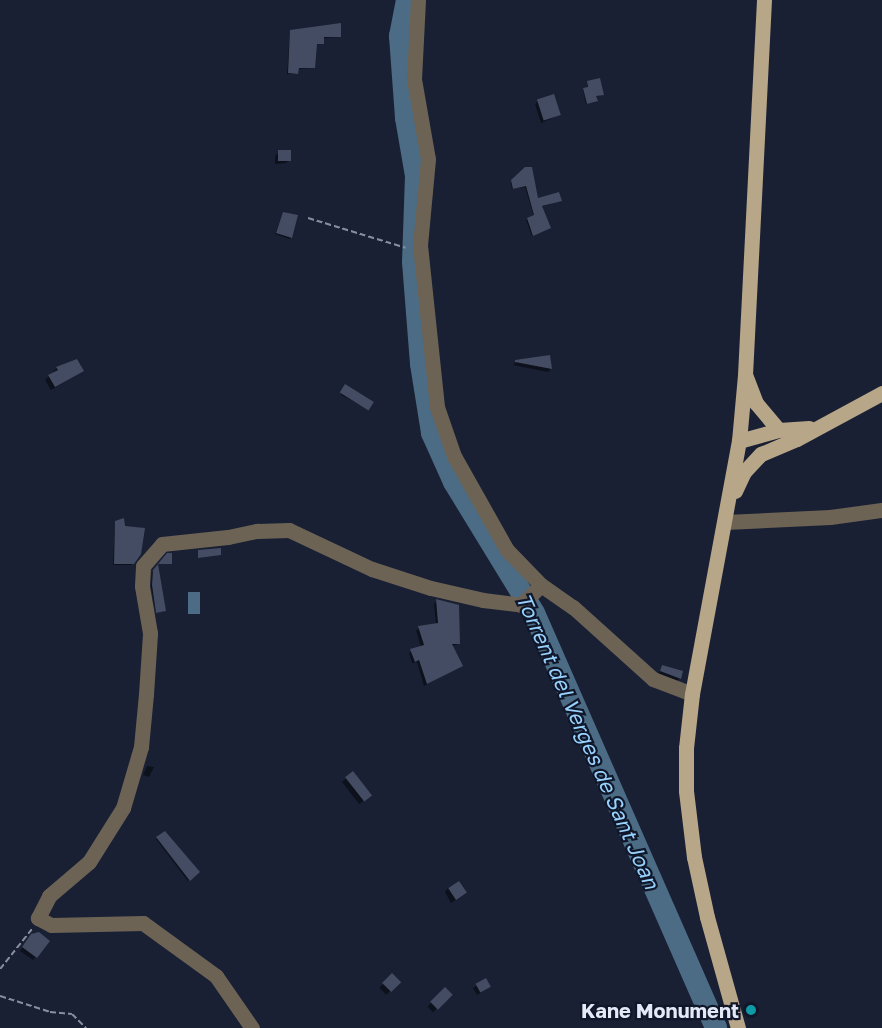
<!DOCTYPE html>
<html>
<head>
<meta charset="utf-8">
<style>
	body { margin:0 }
	#map { position:relative; width:882px; height:1028px; overflow:hidden; background:#192034; font-family:"Golos Text",sans-serif }
	div>[style] { position:absolute }
	[style*='--x'] { left:calc(var(--x)*1px); top:calc(var(--y)*1px); width:calc(var(--w)*1px); rotate:calc(var(--a)*1deg) }
	.water>* { inset:0; background:#4b6c84; transform-origin:0 0 }
	.shadow>* { inset:0; background:#0007; transform-origin:0 0 }
	.river>* { height:22px; margin:-11px; padding:0 11px; transform-origin:11px; border-radius:11px; background:#4b6c84 }
	.building>* { inset:0; background:#444c63; transform-origin:0 0 }
	.path>* { height:2px; margin-top:-1px; transform-origin:0; background:repeating-linear-gradient(90deg,#878e9e 0 6px,transparent 0 9px) }
	.minor>* { height:15px; margin:-7.5px; padding:0 7.5px; transform-origin:7.5px; border-radius:7.5px; background:#6c6355 }
	.major>* { height:15px; margin:-7.5px; padding:0 7.5px; transform-origin:7.5px; border-radius:7.5px; background:#b8a688 }
	.dots>* { width:16px; height:16px; translate:-50% -50%; box-sizing:border-box; border:3px solid #10172a; border-radius:50% }
	span { translate:-50% -50%; white-space:nowrap; text-align:center; line-height:1.15; -webkit-text-stroke:4.5px #10172a; paint-order:stroke }
	.poi-label { font-size:20px; color:#e3e9f6; font-weight:700 }
	.right { translate:-100% -50%; text-align:right }
	.water-label { font-size:21px; color:#98d1fc; font-style:italic }
</style>
</head>
<body>
<div id="map">
	<div class="water">
		<i style="left:188px;top:592px;width:12px;height:22px"></i>
	</div>
	<div class="shadow">
		<i style="clip-path:polygon(290px 31px,340px 37px,322px 38px,323px 43px,316px 45px,313px 68px,297px 69px,296px 74px,287px 74px)"></i>
		<i style="clip-path:polygon(587px 83px,602px 94px,595px 97px,595px 102px,586px 104px,583px 90px,587px 88px)"></i>
		<i style="clip-path:polygon(538px 101px,559px 115px,541px 123px,535px 104px)"></i>
		<i style="clip-path:polygon(278px 153px,289px 160px,286px 163px,275px 164px,275px 156px)"></i>
		<i style="clip-path:polygon(525px 169px,537px 200px,560px 201px,541px 207px,548px 229px,532px 236px,526px 220px,534px 217px,525px 187px,512px 189px,511px 182px)"></i>
		<i style="clip-path:polygon(282px 215px,291px 237px,290px 239px,275px 234px)"></i>
		<i style="clip-path:polygon(549px 357px,551px 369px,548px 372px,513px 365px,516px 362px)"></i>
		<i style="clip-path:polygon(77px 361px,82px 371px,51px 390px,45px 380px,57px 368px)"></i>
		<i style="clip-path:polygon(344px 387px,368px 409px,341px 395px)"></i>
		<i style="clip-path:polygon(115px 523px,132px 563px,131px 565px,113px 565px)"></i>
		<i style="clip-path:polygon(157px 567px,164px 611px,156px 613px,151px 587px,152px 573px)"></i>
		<i style="clip-path:polygon(437px 601px,458px 644px,452px 646px,461px 666px,424px 686px,417px 662px,412px 663px,409px 653px,421px 647px,416px 630px,436px 625px,434px 604px)"></i>
		<i style="clip-path:polygon(662px 667px,681px 672px,680px 678px,676px 682px,658px 675px)"></i>
		<i style="clip-path:polygon(147px 766px,154px 767px,149px 777px,143px 775px)"></i>
		<i style="clip-path:polygon(353px 773px,366px 799px,359px 804px,342px 782px)"></i>
		<i style="clip-path:polygon(165px 833px,198px 872px,188px 881px,156px 839px)"></i>
		<i style="clip-path:polygon(448px 888px,465px 893px,451px 903px,445px 892px)"></i>
		<i style="clip-path:polygon(28px 939px,36px 957px,33px 960px,20px 951px)"></i>
		<i style="left:392px;top:975px;width:10px;height:18px;rotate:45deg"></i>
		<i style="clip-path:polygon(486px 980px,489px 987px,477px 995px,473px 988px)"></i>
		<i style="left:445px;top:989px;width:8px;height:25px;rotate:45deg"></i>
	</div>
	<div class="river">
		<i style="--x:407;--y:0;--w:37;--a:101"></i>
		<i style="--x:400;--y:36;--w:82;--a:85.8"></i>
		<i style="--x:406;--y:118;--w:59;--a:80.2"></i>
		<i style="--x:416;--y:176;--w:86;--a:92"></i>
		<i style="--x:413;--y:262;--w:102;--a:85.5"></i>
		<i style="--x:421;--y:364;--w:70;--a:80.9"></i>
		<i style="--x:432;--y:433;--w:54;--a:65.8"></i>
		<i style="--x:454;--y:482;--w:153;--a:58.6"></i>
		<i style="--x:534;--y:613;--w:453;--a:66.3"></i>
	</div>
	<div class="building">
		<i style="clip-path:polygon(341px 23px,341px 37px,324px 37px,324px 44px,317px 44px,315px 68px,299px 68px,298px 74px,288px 73px,290px 30px)"></i>
		<i style="clip-path:polygon(600px 78px,604px 95px,596px 96px,598px 101px,587px 104px,583px 88px,588px 87px,587px 81px)"></i>
		<i style="left:554px;top:94px;width:22px;height:18px;rotate:72deg"></i>
		<i style="left:291px;top:150px;width:11px;height:13px;rotate:90deg"></i>
		<i style="clip-path:polygon(525px 167px,532px 167px,538px 198px,559px 192px,562px 201px,542px 206px,551px 228px,533px 236px,527px 218px,534px 215px,526px 186px,513px 189px,511px 180px)"></i>
		<i style="clip-path:polygon(283px 212px,298px 215px,292px 238px,276px 233px)"></i>
		<i style="clip-path:polygon(550px 355px,552px 369px,515px 362px,515px 360px)"></i>
		<i style="clip-path:polygon(77px 359px,84px 371px,55px 387px,48px 375px,58px 370px,56px 367px)"></i>
		<i style="left:345px;top:384px;width:34px;height:10px;rotate:32deg"></i>
		<i style="clip-path:polygon(124px 518px,125px 526px,145px 528px,141px 554px,134px 564px,114px 564px,115px 521px)"></i>
		<i style="clip-path:polygon(221px 548px,221px 555px,198px 558px,198px 550px)"></i>
		<i style="clip-path:polygon(167px 553px,172px 553px,172px 564px,158px 564px,166px 611px,156px 613px,152px 585px,153px 570px)"></i>
		<i style="clip-path:polygon(436px 599px,459px 605px,460px 644px,452px 644px,463px 666px,427px 684px,419px 660px,415px 662px,410px 649px,424px 645px,418px 626px,438px 623px)"></i>
		<i style="clip-path:polygon(662px 665px,683px 671px,681px 679px,660px 671px)"></i>
		<i style="left:353px;top:771px;width:31px;height:10px;rotate:52deg"></i>
		<i style="clip-path:polygon(165px 831px,200px 872px,190px 881px,156px 837px)"></i>
		<i style="left:459px;top:881px;width:14px;height:13px;rotate:56deg"></i>
		<i style="clip-path:polygon(39px 932px,50px 941px,37px 958px,22px 947px,31px 934px)"></i>
		<i style="left:392px;top:973px;width:13px;height:14px;rotate:45deg"></i>
		<i style="left:486px;top:978px;width:10px;height:12px;rotate:61deg"></i>
		<i style="left:445px;top:987px;width:11px;height:21px;rotate:45deg"></i>
	</div>
	<div class="path">
		<i style="--x:308;--y:218;--w:102;--a:17"></i>
		<i style="--x:0;--y:969;--w:51;--a:-51.3"></i>
		<i style="--x:0;--y:996;--w:52;--a:17.7"></i>
		<i style="--x:50;--y:1012;--w:22;--a:5"></i>
		<i style="--x:72;--y:1014;--w:20;--a:45"></i>
	</div>
	<div class="minor">
		<i style="--x:418;--y:0;--w:79;--a:92.9"></i>
		<i style="--x:414;--y:79;--w:81;--a:80.1"></i>
		<i style="--x:428;--y:159;--w:86;--a:95.3"></i>
		<i style="--x:420;--y:245;--w:163;--a:84"></i>
		<i style="--x:437;--y:407;--w:52;--a:70.9"></i>
		<i style="--x:454;--y:456;--w:108;--a:60.6"></i>
		<i style="--x:507;--y:550;--w:49;--a:45.8"></i>
		<i style="--x:541;--y:585;--w:39;--a:35"></i>
		<i style="--x:573;--y:607;--w:108;--a:42"></i>
		<i style="--x:653;--y:679;--w:42;--a:21"></i>
		<i style="--x:725;--y:522;--w:105;--a:-2.7"></i>
		<i style="--x:830;--y:517;--w:52;--a:-7.7"></i>
		<i style="--x:252;--y:1028;--w:63;--a:-124.7"></i>
		<i style="--x:216;--y:976;--w:90;--a:-144"></i>
		<i style="--x:143;--y:923;--w:92;--a:178.8"></i>
		<i style="--x:51;--y:925;--w:15;--a:-152"></i>
		<i style="--x:38;--y:918;--w:25;--a:-63"></i>
		<i style="--x:49;--y:896;--w:52;--a:-40.4"></i>
		<i style="--x:89;--y:862;--w:64;--a:-57.8"></i>
		<i style="--x:123;--y:808;--w:64;--a:-73.6"></i>
		<i style="--x:141;--y:747;--w:53;--a:-84.6"></i>
		<i style="--x:146;--y:694;--w:61;--a:-86.2"></i>
		<i style="--x:150;--y:633;--w:48;--a:-99.7"></i>
		<i style="--x:142;--y:586;--w:20;--a:-87"></i>
		<i style="--x:143;--y:566;--w:29;--a:-49"></i>
		<i style="--x:162;--y:544;--w:66;--a:-6.1"></i>
		<i style="--x:228;--y:537;--w:30;--a:-12"></i>
		<i style="--x:257;--y:531;--w:32;--a:-2"></i>
		<i style="--x:289;--y:530;--w:92;--a:25.2"></i>
		<i style="--x:372;--y:569;--w:62;--a:17.9"></i>
		<i style="--x:431;--y:588;--w:53;--a:13"></i>
		<i style="--x:483;--y:600;--w:38;--a:7"></i>
		<i style="--x:521;--y:605;--w:28;--a:-45"></i>
	</div>
	<div class="major">
		<i style="--x:746;--y:377;--w:28;--a:69"></i>
		<i style="--x:756;--y:403;--w:35;--a:50"></i>
		<i style="--x:739;--y:441;--w:41;--a:-15.4"></i>
		<i style="--x:779;--y:430;--w:30;--a:-4"></i>
		<i style="--x:735;--y:491;--w:21;--a:-65"></i>
		<i style="--x:744;--y:472;--w:25;--a:-47"></i>
		<i style="--x:761;--y:454;--w:39;--a:-23"></i>
		<i style="--x:797;--y:439;--w:97;--a:-28.4"></i>
		<i style="--x:738;--y:1028;--w:115;--a:-105.6"></i>
		<i style="--x:707;--y:917;--w:61;--a:-102.2"></i>
		<i style="--x:694;--y:857;--w:66;--a:-96.9"></i>
		<i style="--x:686;--y:791;--w:43;--a:-90"></i>
		<i style="--x:686;--y:748;--w:54;--a:-83.7"></i>
		<i style="--x:692;--y:694;--w:257;--a:-79.5"></i>
		<i style="--x:739;--y:441;--w:66;--a:-84.8"></i>
		<i style="--x:745;--y:375;--w:375;--a:-87.1"></i>
	</div>
	<div class="dots">
		<i style="left:751px;top:1010px;background:#0f9aa8"></i>
	</div>
	<div class="poi-label">
		<span class="right" style="left:739px;top:1010px">Kane Monument</span>
	</div>
	<div class="water-label">
		<span style="left:588px;top:741px;rotate:66deg">Torrent del Verges de Sant Joan</span>
	</div>
</div>
</body>
</html>
